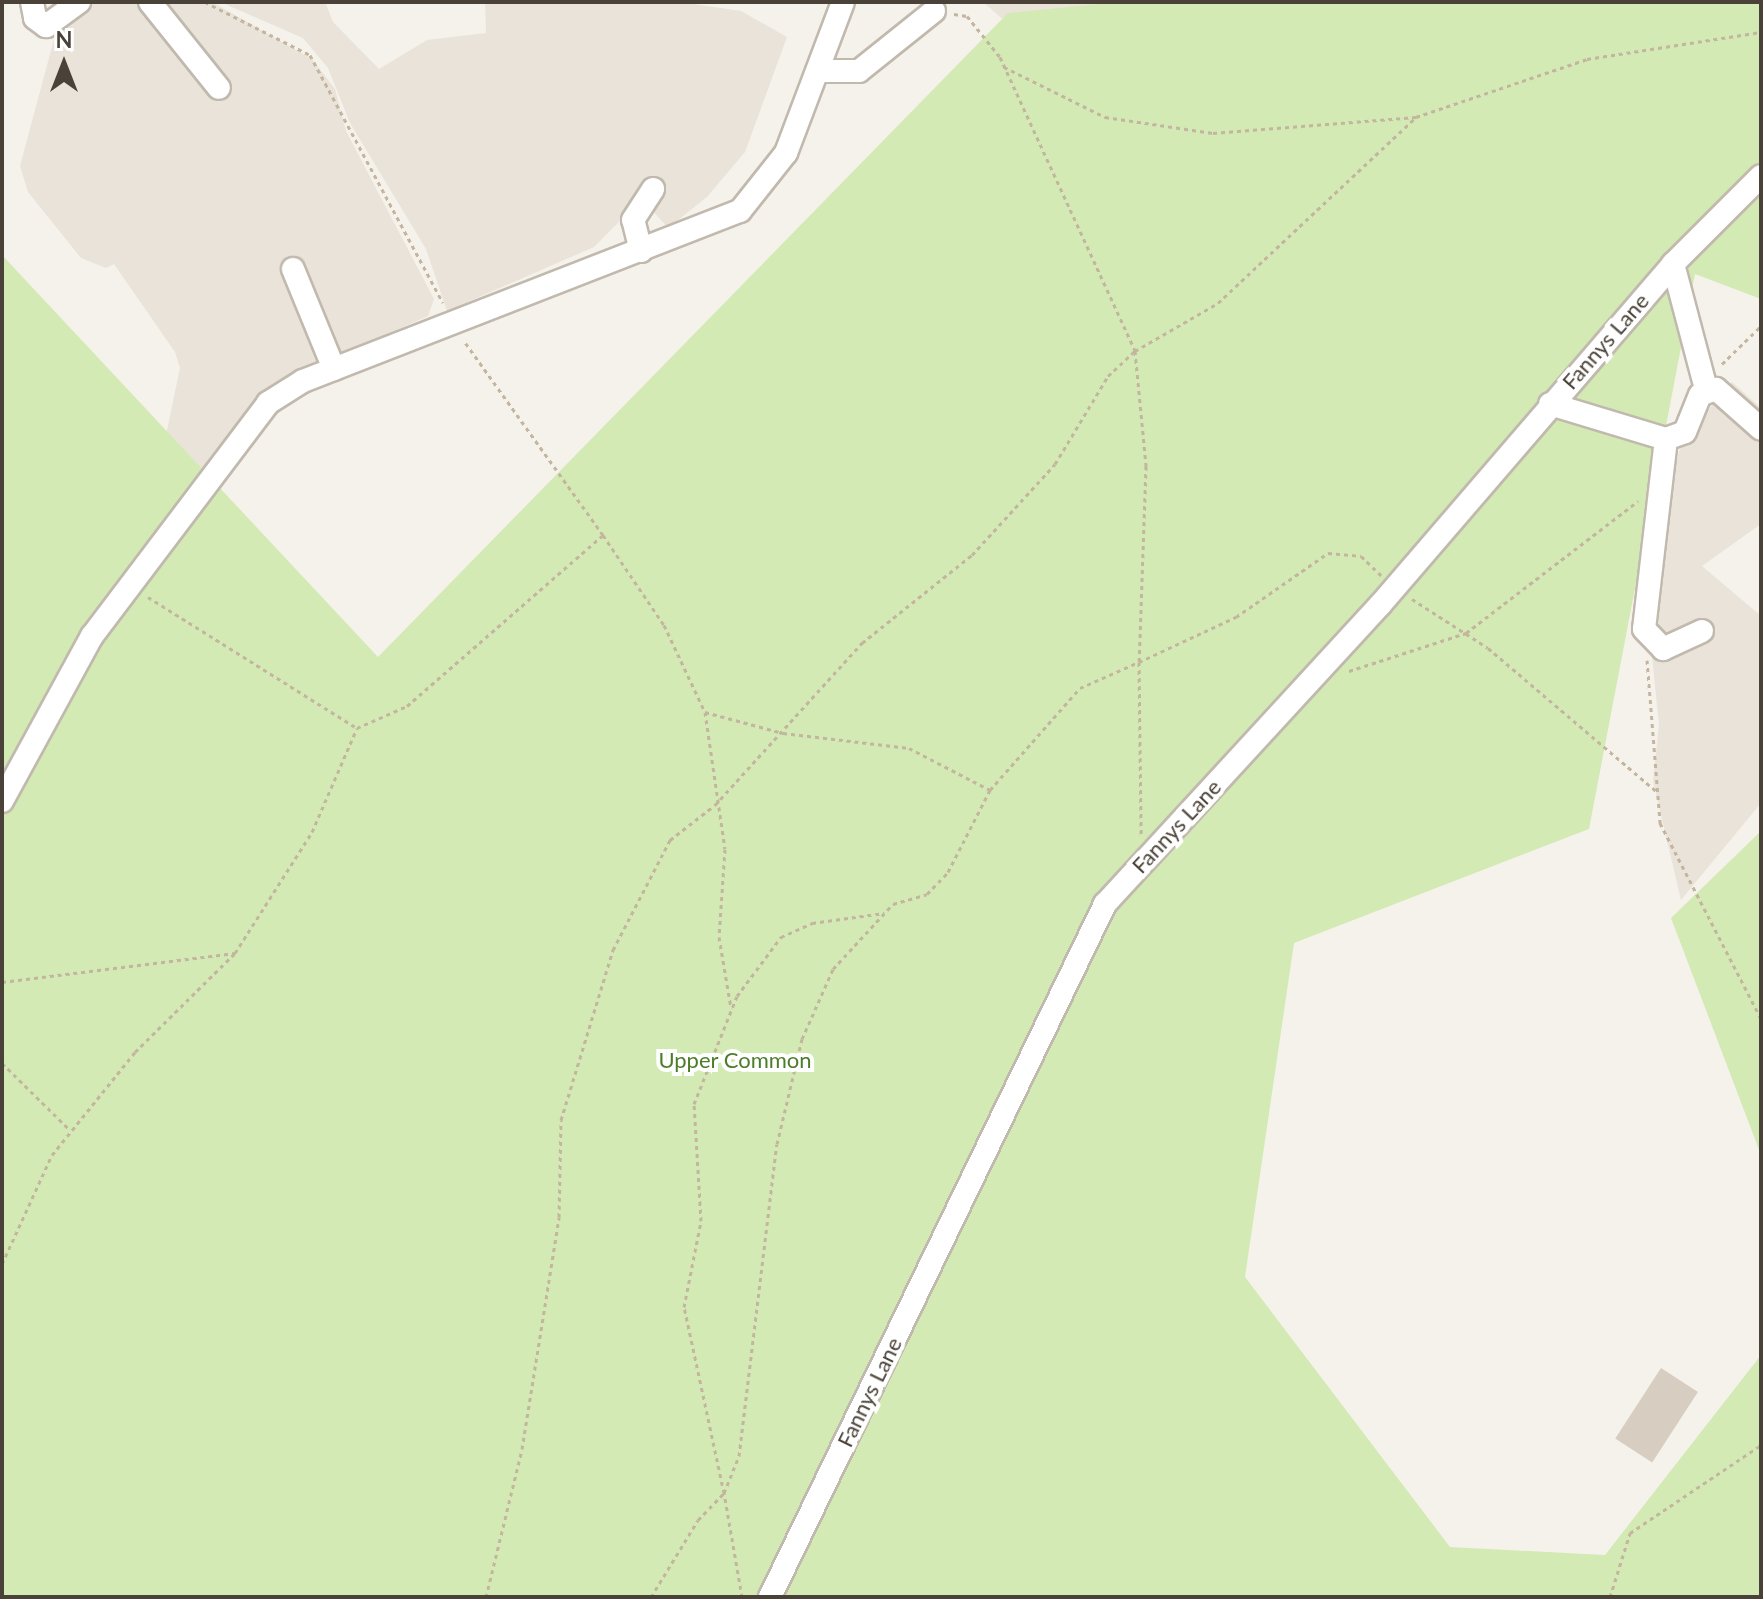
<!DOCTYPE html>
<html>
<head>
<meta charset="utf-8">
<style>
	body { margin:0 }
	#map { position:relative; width:1763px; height:1599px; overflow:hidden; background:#f5f2eb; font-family:Lato,sans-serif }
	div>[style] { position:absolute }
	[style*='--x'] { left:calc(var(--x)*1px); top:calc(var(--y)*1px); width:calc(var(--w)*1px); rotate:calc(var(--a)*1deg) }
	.residential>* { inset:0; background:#e9e3d9 }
	.green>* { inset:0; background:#d3eab4 }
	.building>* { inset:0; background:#d7cdc0; transform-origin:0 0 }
	.path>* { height:3px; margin-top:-1.5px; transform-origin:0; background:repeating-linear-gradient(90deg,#c3b59e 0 4px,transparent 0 8px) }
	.roads { filter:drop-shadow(2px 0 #c1b9ad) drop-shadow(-2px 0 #c1b9ad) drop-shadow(0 2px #c1b9ad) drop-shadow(0 -2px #c1b9ad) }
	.minor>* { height:22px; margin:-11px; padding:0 11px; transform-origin:11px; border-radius:11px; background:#fff }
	span { translate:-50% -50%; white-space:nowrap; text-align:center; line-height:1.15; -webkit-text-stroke:8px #fff; paint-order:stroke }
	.street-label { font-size:22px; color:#4a4238 }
	.park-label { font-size:22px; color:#4d7d2a }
	.frame { position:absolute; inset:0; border:4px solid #4a4238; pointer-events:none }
	.north { position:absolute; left:24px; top:24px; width:80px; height:80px; -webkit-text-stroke:6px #fff; paint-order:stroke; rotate:0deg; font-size:22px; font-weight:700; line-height:32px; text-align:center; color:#4a4238 }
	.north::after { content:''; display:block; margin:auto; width:28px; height:36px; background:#4a4238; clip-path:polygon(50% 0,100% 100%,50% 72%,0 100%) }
</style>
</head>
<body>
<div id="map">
	<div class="residential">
		<i style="clip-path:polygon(64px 2px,212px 2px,312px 59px,335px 89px,346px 131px,434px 299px,428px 316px,280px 381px,196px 475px,166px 435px,180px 368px,175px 352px,114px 264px,106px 268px,81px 258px,28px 192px,20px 166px)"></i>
		<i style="clip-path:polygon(220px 2px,325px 2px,333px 22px,379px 69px,427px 40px,486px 33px,485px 2px,679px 2px,741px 11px,787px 37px,745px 152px,707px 197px,668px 228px,642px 199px,594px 247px,447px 311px,426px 249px,350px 123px,328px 68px,303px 38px)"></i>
		<i style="clip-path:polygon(983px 2px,1106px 2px,1057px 28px,1021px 35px)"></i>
		<i style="clip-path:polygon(1732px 382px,1761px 408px,1761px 524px,1702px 566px,1761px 616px,1761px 803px,1681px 900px,1653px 781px,1659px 725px,1650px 637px,1664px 505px,1682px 441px)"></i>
	</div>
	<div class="green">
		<i style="clip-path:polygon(1120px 2px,1761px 2px,1761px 299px,1695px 274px,1589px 829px,1294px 943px,1245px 1277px,1450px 1547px,1605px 1555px,1761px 1355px,1761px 1597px,2px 1597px,2px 255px,378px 657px,1008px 13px)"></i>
		<i style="clip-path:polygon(1761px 831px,1761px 1155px,1671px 918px)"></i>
	</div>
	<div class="building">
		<i style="left:1661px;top:1368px;width:44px;height:84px;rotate:33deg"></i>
	</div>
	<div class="path">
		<i style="--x:205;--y:2;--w:118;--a:26.8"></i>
		<i style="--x:310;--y:55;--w:281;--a:61.8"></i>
		<i style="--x:954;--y:14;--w:13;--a:9"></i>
		<i style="--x:967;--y:16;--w:53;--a:51.2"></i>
		<i style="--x:1000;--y:57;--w:324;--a:65.3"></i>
		<i style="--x:1135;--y:351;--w:116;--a:84.5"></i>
		<i style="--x:1146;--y:466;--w:196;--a:92"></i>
		<i style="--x:1139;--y:662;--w:107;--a:-24.9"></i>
		<i style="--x:1236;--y:617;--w:112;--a:-34.8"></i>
		<i style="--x:1328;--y:553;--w:33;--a:5"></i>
		<i style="--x:1361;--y:556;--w:28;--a:44"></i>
		<i style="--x:1004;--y:67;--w:113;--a:26.3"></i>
		<i style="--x:1105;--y:117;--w:109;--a:8.4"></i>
		<i style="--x:1213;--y:133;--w:204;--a:-4.5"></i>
		<i style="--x:1416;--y:117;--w:181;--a:-18.7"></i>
		<i style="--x:1587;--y:59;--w:176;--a:-8.8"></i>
		<i style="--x:1722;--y:364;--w:54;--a:-44.3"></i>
		<i style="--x:603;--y:535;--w:109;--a:55.9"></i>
		<i style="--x:664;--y:625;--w:96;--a:64.8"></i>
		<i style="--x:705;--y:712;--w:138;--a:81.7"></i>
		<i style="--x:725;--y:849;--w:88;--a:93.9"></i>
		<i style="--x:719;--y:937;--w:72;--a:80.4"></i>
		<i style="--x:148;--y:597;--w:247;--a:32.1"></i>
		<i style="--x:357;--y:728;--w:55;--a:-23.7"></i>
		<i style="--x:407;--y:706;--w:260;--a:-41.1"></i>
		<i style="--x:603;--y:535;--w:239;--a:-125.6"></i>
		<i style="--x:1412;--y:599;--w:90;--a:32.8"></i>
		<i style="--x:1488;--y:648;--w:222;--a:40.4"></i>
		<i style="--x:1647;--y:660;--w:164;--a:85.4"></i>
		<i style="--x:1660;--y:823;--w:220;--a:62.7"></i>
		<i style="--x:1349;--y:671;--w:123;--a:-18"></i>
		<i style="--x:1466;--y:633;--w:217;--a:-37.5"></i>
		<i style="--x:705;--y:712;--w:81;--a:15.1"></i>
		<i style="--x:783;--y:733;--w:127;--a:6.8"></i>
		<i style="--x:909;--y:748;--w:91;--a:27.4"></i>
		<i style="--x:2;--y:982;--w:235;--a:-7.1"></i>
		<i style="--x:235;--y:953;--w:143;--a:-57.5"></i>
		<i style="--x:312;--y:832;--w:113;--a:-66.6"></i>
		<i style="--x:2;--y:1063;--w:95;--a:44.6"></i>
		<i style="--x:2;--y:1264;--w:120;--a:-65.4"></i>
		<i style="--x:52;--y:1155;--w:132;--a:-51.1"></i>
		<i style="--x:135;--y:1052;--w:141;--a:-44.7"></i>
		<i style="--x:486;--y:1597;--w:152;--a:-76.3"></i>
		<i style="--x:522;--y:1449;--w:235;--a:-80.9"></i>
		<i style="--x:559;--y:1217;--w:97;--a:-88.8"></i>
		<i style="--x:561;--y:1120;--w:178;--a:-73"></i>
		<i style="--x:613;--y:950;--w:124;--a:-62.6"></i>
		<i style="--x:670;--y:840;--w:57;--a:-37.9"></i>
		<i style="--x:715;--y:805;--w:219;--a:-47.8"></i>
		<i style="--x:862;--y:643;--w:141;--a:-38.7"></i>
		<i style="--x:972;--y:555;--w:123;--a:-47.6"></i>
		<i style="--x:1055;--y:464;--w:103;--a:-58.9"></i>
		<i style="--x:1108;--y:376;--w:37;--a:-43"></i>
		<i style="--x:1135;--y:351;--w:96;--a:-30"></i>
		<i style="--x:1218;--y:303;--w:272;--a:-43.2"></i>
		<i style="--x:651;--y:1597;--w:90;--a:-58.6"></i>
		<i style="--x:698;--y:1520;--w:37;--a:-46"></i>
		<i style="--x:724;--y:1493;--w:190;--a:-102.1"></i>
		<i style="--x:684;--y:1307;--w:88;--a:-78.8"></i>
		<i style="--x:701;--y:1221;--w:117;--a:-93.4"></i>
		<i style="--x:694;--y:1104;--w:116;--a:-68.3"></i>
		<i style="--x:737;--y:996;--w:74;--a:-53.3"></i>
		<i style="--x:781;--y:937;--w:34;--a:-24"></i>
		<i style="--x:812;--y:923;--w:73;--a:-7.9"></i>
		<i style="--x:742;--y:1597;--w:106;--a:-99.8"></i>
		<i style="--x:724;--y:1493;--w:40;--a:-68"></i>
		<i style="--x:739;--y:1456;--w:314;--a:-83.1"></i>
		<i style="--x:777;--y:1144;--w:108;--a:-76.6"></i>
		<i style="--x:802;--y:1039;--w:77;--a:-66.1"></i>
		<i style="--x:833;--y:969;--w:88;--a:-47.3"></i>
		<i style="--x:893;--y:904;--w:35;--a:-16"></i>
		<i style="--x:927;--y:894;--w:30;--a:-46"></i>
		<i style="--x:948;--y:872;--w:92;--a:-62.9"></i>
		<i style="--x:990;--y:790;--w:136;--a:-48.6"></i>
		<i style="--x:1080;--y:688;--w:64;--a:-23.8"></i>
		<i style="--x:1139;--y:662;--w:174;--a:89.3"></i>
		<i style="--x:1610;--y:1597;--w:67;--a:-72.6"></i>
		<i style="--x:1630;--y:1533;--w:158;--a:-33.9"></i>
	</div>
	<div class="roads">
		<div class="minor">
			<i style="--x:32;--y:2;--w:16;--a:79"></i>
			<i style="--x:35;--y:18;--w:14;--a:36"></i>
			<i style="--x:46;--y:26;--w:41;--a:-36"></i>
			<i style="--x:150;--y:2;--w:110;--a:51.3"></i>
			<i style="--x:822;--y:71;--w:37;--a:0"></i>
			<i style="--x:859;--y:71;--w:96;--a:-38.7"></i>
			<i style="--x:641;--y:251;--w:32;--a:-104"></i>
			<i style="--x:633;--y:220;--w:37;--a:-57"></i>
			<i style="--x:1673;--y:264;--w:129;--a:75.2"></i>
			<i style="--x:293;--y:269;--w:108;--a:67.7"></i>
			<i style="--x:1550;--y:404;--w:121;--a:16.8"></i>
			<i style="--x:1666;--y:439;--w:20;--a:-20"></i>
			<i style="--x:1685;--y:432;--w:40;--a:-68"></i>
			<i style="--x:1700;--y:395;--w:17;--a:-21"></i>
			<i style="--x:1716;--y:389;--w:60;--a:41.6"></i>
			<i style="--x:1666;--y:439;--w:191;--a:96.6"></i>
			<i style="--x:1644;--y:629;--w:28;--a:46"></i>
			<i style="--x:1663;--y:649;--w:43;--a:-24.8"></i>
			<i style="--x:2;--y:801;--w:188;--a:-61.4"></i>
			<i style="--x:92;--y:636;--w:292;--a:-52.9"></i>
			<i style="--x:268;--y:403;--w:41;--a:-32.2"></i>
			<i style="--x:303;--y:381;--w:469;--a:-21.3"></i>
			<i style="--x:740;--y:211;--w:74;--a:-51.6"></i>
			<i style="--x:786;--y:153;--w:161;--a:-69.3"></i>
			<i style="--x:770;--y:1597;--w:770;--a:-64.2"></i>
			<i style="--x:1105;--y:904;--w:406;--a:-47.4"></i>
			<i style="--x:1380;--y:605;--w:450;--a:-49.3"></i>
			<i style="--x:1673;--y:264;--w:124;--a:-45"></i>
		</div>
	</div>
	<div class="street-label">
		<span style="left:1605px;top:341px;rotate:-49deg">Fannys Lane</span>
		<span style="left:1176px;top:826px;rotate:-47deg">Fannys Lane</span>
		<span style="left:869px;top:1392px;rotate:-64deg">Fannys Lane</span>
	</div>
	<div class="park-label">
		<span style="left:735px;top:1060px">Upper Common</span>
	</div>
	<div class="frame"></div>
	<div class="north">N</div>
</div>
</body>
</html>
